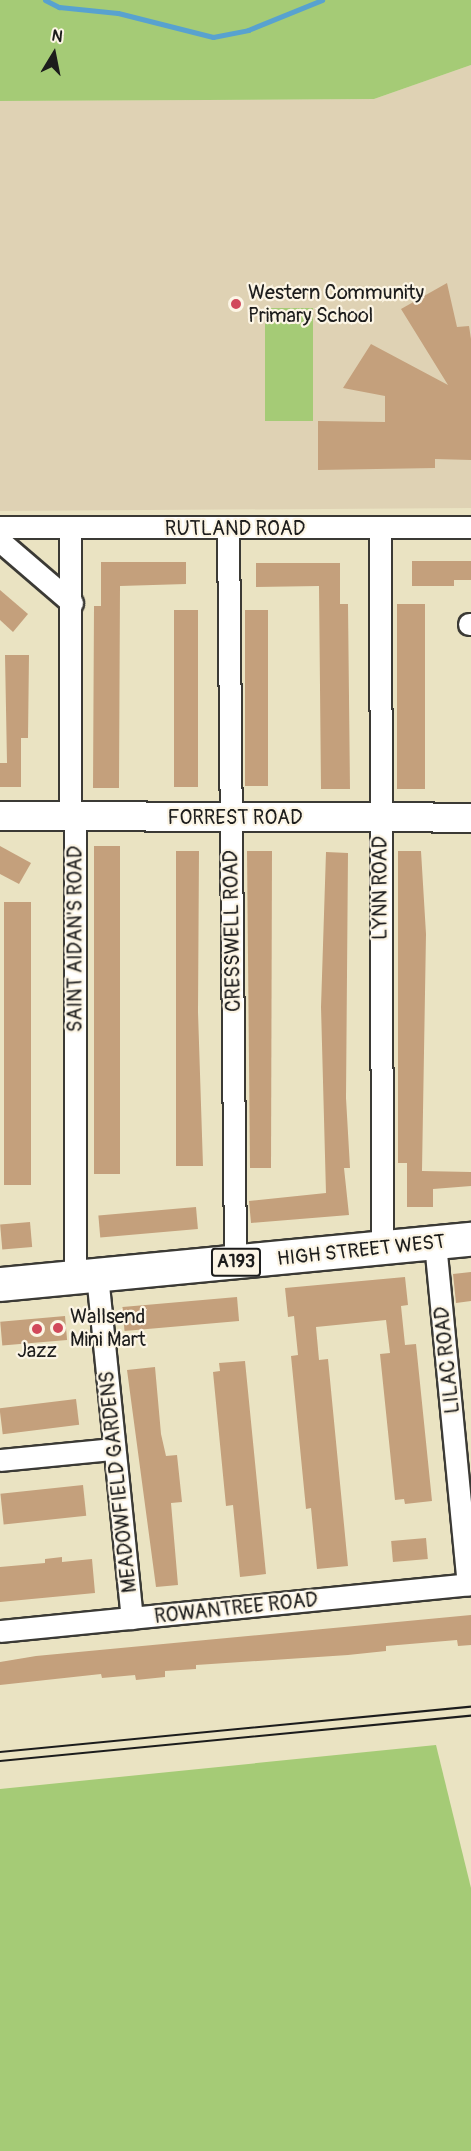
<!DOCTYPE html>
<html>
<head>
<meta charset="utf-8">
<style>
	body { margin:0 }
	#map { position:relative; width:471px; height:2151px; overflow:hidden; background:#eae3c2; font-family:Pangolin,sans-serif }
	div>[style] { position:absolute }
	[style*='--x'] { left:calc(var(--x)*1px); top:calc(var(--y)*1px); width:calc(var(--w)*1px); rotate:calc(var(--a)*1deg) }
	.built>* { inset:0; background:#dfd2b4 }
	.green>* { inset:0; background:#a5cb76; transform-origin:0 0 }
	.stream>* { height:5px; margin:-2.5px; padding:0 2.5px; transform-origin:2.5px; border-radius:2.5px; background:#58a2cf }
	.building>* { inset:0; background:#c4a07c; transform-origin:0 0 }
	.roads { filter:drop-shadow(2px 0 #3b3a35) drop-shadow(-2px 0 #3b3a35) drop-shadow(0 2px #3b3a35) drop-shadow(0 -2px #3b3a35) }
	.street>* { height:21px; margin:-10.5px; padding:0 10.5px; transform-origin:10.5px; border-radius:10.5px; background:#fff }
	.secondary>* { height:28px; margin:-14px; padding:0 14px; transform-origin:14px; border-radius:14px; background:#fff }
	.primary>* { height:33px; margin:-16.5px; padding:0 16.5px; transform-origin:16.5px; border-radius:16.5px; background:#fff }
	.tram>* { height:1.5px; margin:-0.75px; padding:0 0.75px; transform-origin:0.75px; border-radius:0.75px; background:#1c1c1c }
	.dots>* { width:16px; height:16px; translate:-50% -50%; box-sizing:border-box; border:3px solid #fcf5e5; border-radius:50% }
	span { translate:-50% -50%; white-space:nowrap; text-align:center; line-height:1.15; -webkit-text-stroke:4.5px #fcf5e5; paint-order:stroke }
	.shield-label span { padding:2px 4px; background:#fcf5e5; border:2px solid; border-radius:4px; -webkit-text-stroke-width:0 }
	.shield-label { font-size:18px; color:#1c1c1c; font-weight:700 }
	.poi-label { font-size:20px; color:#1c1c1c }
	.left { translate:0 -50%; text-align:left }
	.street-label { font-size:20px; color:#1c1c1c }
	.north { position:absolute; left:24px; top:24px; width:60px; height:60px; -webkit-text-stroke:4px #fcf5e5; paint-order:stroke; rotate:10deg; font-size:16px; font-weight:700; line-height:24px; text-align:center; color:#1c1c1c }
	.north::after { content:''; display:block; margin:auto; width:21px; height:27px; background:#1c1c1c; clip-path:polygon(50% 0,100% 100%,50% 72%,0 100%) }
</style>
</head>
<body>
<div id="map">
	<div class="built">
		<i style="clip-path:polygon(471px 65px,471px 508px,0 511px,0 101px,374px 99px)"></i>
	</div>
	<div class="green">
		<i style="clip-path:polygon(0 0,471px 0,471px 65px,374px 99px,0 101px)"></i>
		<i style="left:265px;top:308px;width:48px;height:113px"></i>
		<i style="clip-path:polygon(436px 1745px,471px 1888px,471px 2151px,0 2151px,0 1789px)"></i>
	</div>
	<div class="stream">
		<i style="--x:45;--y:0;--w:16;--a:27"></i>
		<i style="--x:59;--y:7;--w:59;--a:5.8"></i>
		<i style="--x:118;--y:13;--w:98;--a:14.2"></i>
		<i style="--x:213;--y:37;--w:36;--a:-11"></i>
		<i style="--x:248;--y:30;--w:80;--a:-22.1"></i>
	</div>
	<div class="building">
		<i style="clip-path:polygon(447px 283px,457px 327px,469px 326px,471px 339px,471px 460px,435px 459px,435px 468px,318px 470px,318px 421px,385px 422px,385px 396px,343px 388px,371px 344px,448px 385px,401px 309px)"></i>
		<i style="clip-path:polygon(412px 561px,471px 561px,471px 580px,454px 580px,454px 586px,412px 586px)"></i>
		<i style="clip-path:polygon(101px 562px,186px 562px,186px 584px,120px 586px,119px 788px,93px 788px,94px 606px,101px 606px)"></i>
		<i style="clip-path:polygon(256px 563px,340px 563px,340px 604px,348px 604px,350px 789px,321px 789px,319px 586px,256px 587px)"></i>
		<i style="clip-path:polygon(0 590px,28px 614px,13px 632px,0 620px)"></i>
		<i style="left:397px;top:604px;width:28px;height:185px"></i>
		<i style="left:174px;top:610px;width:24px;height:177px"></i>
		<i style="left:245px;top:610px;width:23px;height:176px"></i>
		<i style="clip-path:polygon(5px 655px,29px 655px,28px 738px,21px 738px,21px 787px,0 787px,0 763px,7px 763px)"></i>
		<i style="clip-path:polygon(0 846px,31px 863px,19px 884px,0 874px)"></i>
		<i style="left:94px;top:846px;width:26px;height:328px"></i>
		<i style="clip-path:polygon(176px 851px,199px 851px,198px 1012px,203px 1166px,176px 1166px)"></i>
		<i style="clip-path:polygon(247px 851px,272px 851px,271px 1168px,250px 1168px)"></i>
		<i style="clip-path:polygon(398px 851px,421px 851px,426px 934px,422px 1171px,471px 1172px,471px 1186px,433px 1189px,433px 1207px,407px 1207px,407px 1163px,398px 1163px)"></i>
		<i style="clip-path:polygon(326px 852px,348px 853px,346px 1098px,350px 1168px,344px 1168px,349px 1215px,251px 1223px,249px 1201px,326px 1193px,321px 1007px)"></i>
		<i style="left:4px;top:902px;width:27px;height:283px"></i>
		<i style="left:196px;top:1207px;width:22px;height:98px;rotate:85deg"></i>
		<i style="left:30px;top:1222px;width:25px;height:30px;rotate:85deg"></i>
		<i style="clip-path:polygon(471px 1272px,471px 1301px,456px 1303px,453px 1274px)"></i>
		<i style="clip-path:polygon(405px 1277px,408px 1305px,401px 1306px,405px 1345px,416px 1344px,432px 1501px,405px 1504px,404px 1499px,395px 1500px,380px 1354px,390px 1353px,386px 1320px,316px 1327px,319px 1360px,328px 1359px,348px 1566px,317px 1569px,311px 1508px,306px 1509px,291px 1356px,298px 1355px,294px 1316px,288px 1317px,285px 1288px)"></i>
		<i style="left:237px;top:1297px;width:24px;height:115px;rotate:85deg"></i>
		<i style="left:65px;top:1316px;width:24px;height:65px;rotate:85deg"></i>
		<i style="clip-path:polygon(245px 1361px,266px 1574px,240px 1577px,233px 1505px,226px 1506px,213px 1372px,220px 1371px,219px 1363px)"></i>
		<i style="clip-path:polygon(155px 1367px,161px 1434px,166px 1456px,177px 1455px,182px 1502px,171px 1503px,178px 1585px,156px 1587px,127px 1370px)"></i>
		<i style="left:76px;top:1399px;width:26px;height:77px;rotate:83deg"></i>
		<i style="left:83px;top:1485px;width:31px;height:83px;rotate:84deg"></i>
		<i style="left:426px;top:1538px;width:21px;height:35px;rotate:85deg"></i>
		<i style="clip-path:polygon(62px 1557px,62px 1562px,92px 1559px,95px 1593px,0 1602px,0 1567px,45px 1563px,45px 1559px)"></i>
		<i style="clip-path:polygon(471px 1615px,471px 1645px,458px 1646px,457px 1640px,386px 1646px,386px 1651px,348px 1655px,196px 1665px,196px 1669px,165px 1671px,165px 1677px,136px 1680px,135px 1675px,102px 1678px,101px 1674px,0 1685px,0 1662px,36px 1656px)"></i>
	</div>
	<div class="roads">
		<div class="street">
			<i style="--x:0;--y:527;--w:471;--a:0"></i>
			<i style="--x:228;--y:527;--w:735;--a:89.45"></i>
			<i style="--x:70;--y:528;--w:277;--a:90"></i>
			<i style="--x:70;--y:805;--w:24;--a:78"></i>
			<i style="--x:75;--y:828;--w:449;--a:90"></i>
			<i style="--x:380;--y:528;--w:720;--a:89.84"></i>
			<i style="--x:0;--y:541;--w:95;--a:40.7"></i>
			<i style="--x:469;--y:624;--w:2;--a:0"></i>
			<i style="--x:435;--y:1243;--w:343;--a:84.5"></i>
			<i style="--x:97;--y:1275;--w:345;--a:84.2"></i>
			<i style="--x:0;--y:1460;--w:114;--a:-5.6"></i>
			<i style="--x:0;--y:1631;--w:473;--a:-5.7"></i>
		</div>
		<div class="secondary">
			<i style="--x:0;--y:816;--w:471;--a:0.2"></i>
		</div>
		<div class="primary">
			<i style="--x:0;--y:1284;--w:473;--a:-5.5"></i>
		</div>
	</div>
	<div class="tram">
		<i style="--x:0;--y:1752;--w:473;--a:-5.5"></i>
		<i style="--x:0;--y:1761;--w:473;--a:-5.5"></i>
	</div>
	<div class="dots">
		<i style="left:236px;top:304px;background:#d1495b"></i>
		<i style="left:58px;top:1328px;background:#d1495b"></i>
		<i style="left:37px;top:1329px;background:#d1495b"></i>
	</div>
	<div class="shield-label">
		<span style="left:236px;top:1262px">A193</span>
	</div>
	<div class="poi-label">
		<span class="left" style="left:248px;top:304px">Western Community<br>Primary School</span>
		<span class="left" style="left:70px;top:1328px">Wallsend<br>Mini Mart</span>
		<span style="left:37px;top:1350px">Jazz</span>
	</div>
	<div class="street-label">
		<span style="left:235px;top:528px">RUTLAND ROAD</span>
		<span style="left:235px;top:817px">FORREST ROAD</span>
		<span style="left:380px;top:888px;rotate:-90deg">LYNN ROAD</span>
		<span style="left:232px;top:931px;rotate:-91deg">CRESSWELL ROAD</span>
		<span style="left:75px;top:939px;rotate:-90deg">SAINT AIDAN'S ROAD</span>
		<span style="left:361px;top:1250px;rotate:-6deg">HIGH STREET WEST</span>
		<span style="left:447px;top:1360px;rotate:-96deg">LILAC ROAD</span>
		<span style="left:118px;top:1482px;rotate:-96deg">MEADOWFIELD GARDENS</span>
		<span style="left:236px;top:1608px;rotate:-6deg">ROWANTREE ROAD</span>
	</div>
	<div class="north">N</div>
</div>
</body>
</html>
